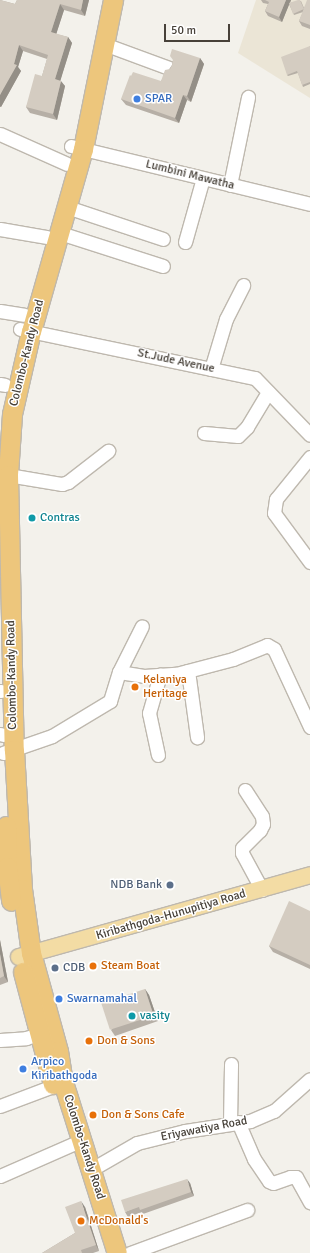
<!DOCTYPE html>
<html>
<head>
<meta charset="utf-8">
<style>
	body { margin:0 }
	#map { position:relative; width:310px; height:1253px; overflow:hidden; background:#f3f1eb; font-family:Signika,sans-serif }
	div>[style] { position:absolute }
	[style*='--x'] { left:calc(var(--x)*1px); top:calc(var(--y)*1px); width:calc(var(--w)*1px); rotate:calc(var(--a)*1deg) }
	.education>* { inset:0; background:#ebe5d6 }
	.roads { filter:drop-shadow(1px 0 #beb8ae) drop-shadow(-1px 0 #beb8ae) drop-shadow(0 1px #beb8ae) drop-shadow(0 -1px #beb8ae) }
	.minor>* { height:13px; margin:-6.5px; padding:0 6.5px; transform-origin:6.5px; border-radius:6.5px; background:#fff }
	.major>* { height:16px; margin:-8px; padding:0 8px; transform-origin:8px; border-radius:8px; background:#f3dca4 }
	.highway>* { height:19px; margin:-9.5px; padding:0 9.5px; transform-origin:9.5px; border-radius:9.5px; background:#edc67c }
	.wall>* { inset:0; background:#b6afa6 }
	.shaded-wall>* { inset:0; background:#948f87 }
	.building>* { inset:0; background:#d4ccc1; transform-origin:0 0 }
	.dots>* { width:11px; height:11px; translate:-50% -50%; box-sizing:border-box; border:2px solid #fff; border-radius:50% }
	span { translate:-50% -50%; white-space:nowrap; text-align:center; line-height:1.15; -webkit-text-stroke:3px #fff; paint-order:stroke }
	.shop-label { font-size:12px; color:#366cbe }
	.left { translate:0 -50%; text-align:left }
	.street-label { font-size:12px; color:#474139 }
	.culture-label { font-size:12px; color:#0d838f }
	.food-label { font-size:12px; color:#c56008 }
	.service-label { font-size:12px; color:#4e5e75 }
	.right { translate:-100% -50%; text-align:right }
	.scale { position:absolute; left:164px; top:24px; width:66px; height:18px; box-sizing:border-box; border:2px solid #474139; border-top:0; padding-left:5px; font-size:12px; line-height:14px; white-space:nowrap; color:#474139; -webkit-text-stroke:3px #fff; paint-order:stroke }
</style>
</head>
<body>
<div id="map">
	<div class="education">
		<i style="clip-path:polygon(256px 0,310px 0,310px 98px,238px 53px)"></i>
	</div>
	<div class="roads">
		<div class="minor">
			<i style="--x:104;--y:44;--w:69;--a:20.3"></i>
			<i style="--x:0;--y:134;--w:73;--a:24.1"></i>
			<i style="--x:71;--y:146;--w:246;--a:13.6"></i>
			<i style="--x:230;--y:185;--w:90;--a:-78.4"></i>
			<i style="--x:67;--y:207;--w:101;--a:18.4"></i>
			<i style="--x:0;--y:229;--w:48;--a:9.7"></i>
			<i style="--x:60;--y:233;--w:108;--a:17.8"></i>
			<i style="--x:185;--y:242;--w:66;--a:-74.3"></i>
			<i style="--x:0;--y:311;--w:24;--a:9"></i>
			<i style="--x:20;--y:329;--w:240;--a:11.8"></i>
			<i style="--x:255;--y:378;--w:79;--a:46"></i>
			<i style="--x:211;--y:369;--w:52;--a:-73.3"></i>
			<i style="--x:226;--y:319;--w:38;--a:-63"></i>
			<i style="--x:0;--y:384;--w:5;--a:11"></i>
			<i style="--x:204;--y:433;--w:34;--a:5"></i>
			<i style="--x:238;--y:436;--w:13;--a:-45"></i>
			<i style="--x:247;--y:427;--w:41;--a:-59"></i>
			<i style="--x:310;--y:457;--w:54;--a:129"></i>
			<i style="--x:276;--y:499;--w:14;--a:98"></i>
			<i style="--x:274;--y:513;--w:61;--a:53.7"></i>
			<i style="--x:8;--y:475;--w:55;--a:9.5"></i>
			<i style="--x:62;--y:484;--w:6;--a:-18"></i>
			<i style="--x:68;--y:482;--w:51;--a:-37.8"></i>
			<i style="--x:188;--y:671;--w:67;--a:82.2"></i>
			<i style="--x:119;--y:672;--w:25;--a:9"></i>
			<i style="--x:144;--y:676;--w:32;--a:-4"></i>
			<i style="--x:176;--y:674;--w:59;--a:-14.7"></i>
			<i style="--x:233;--y:659;--w:37;--a:-22"></i>
			<i style="--x:267;--y:645;--w:8;--a:30"></i>
			<i style="--x:274;--y:649;--w:86;--a:65.2"></i>
			<i style="--x:0;--y:691;--w:1;--a:0"></i>
			<i style="--x:0;--y:734;--w:3;--a:18"></i>
			<i style="--x:3;--y:753;--w:52;--a:-19.1"></i>
			<i style="--x:52;--y:736;--w:68;--a:-31.1"></i>
			<i style="--x:110;--y:701;--w:30;--a:-73"></i>
			<i style="--x:119;--y:672;--w:51;--a:-63.4"></i>
			<i style="--x:158;--y:755;--w:43;--a:-102.1"></i>
			<i style="--x:149;--y:713;--w:40;--a:-74"></i>
			<i style="--x:245;--y:790;--w:31;--a:57"></i>
			<i style="--x:262;--y:816;--w:8;--a:83"></i>
			<i style="--x:263;--y:824;--w:7;--a:117"></i>
			<i style="--x:260;--y:830;--w:25;--a:135"></i>
			<i style="--x:242;--y:848;--w:5;--a:90"></i>
			<i style="--x:242;--y:853;--w:42;--a:61.6"></i>
			<i style="--x:0;--y:1040;--w:26;--a:-4"></i>
			<i style="--x:26;--y:1038;--w:14;--a:-17"></i>
			<i style="--x:0;--y:1106;--w:57;--a:-20.7"></i>
			<i style="--x:238;--y:1122;--w:40;--a:66.6"></i>
			<i style="--x:254;--y:1159;--w:27;--a:56"></i>
			<i style="--x:269;--y:1181;--w:4;--a:27"></i>
			<i style="--x:273;--y:1183;--w:18;--a:-19"></i>
			<i style="--x:290;--y:1177;--w:6;--a:0"></i>
			<i style="--x:296;--y:1177;--w:29;--a:61"></i>
			<i style="--x:230;--y:1123;--w:59;--a:-89"></i>
			<i style="--x:92;--y:1169;--w:52;--a:-30"></i>
			<i style="--x:137;--y:1143;--w:49;--a:-14"></i>
			<i style="--x:185;--y:1131;--w:66;--a:-8.7"></i>
			<i style="--x:250;--y:1121;--w:26;--a:-23"></i>
			<i style="--x:274;--y:1111;--w:48;--a:-41.6"></i>
			<i style="--x:0;--y:1176;--w:80;--a:-23.7"></i>
			<i style="--x:130;--y:1253;--w:125;--a:-20.2"></i>
		</div>
		<div class="major">
			<i style="--x:19;--y:957;--w:302;--a:-15.7"></i>
		</div>
		<div class="highway">
			<i style="--x:113;--y:0;--w:152;--a:101.4"></i>
			<i style="--x:83;--y:149;--w:189;--a:105.9"></i>
			<i style="--x:31;--y:331;--w:85;--a:102.9"></i>
			<i style="--x:12;--y:414;--w:61;--a:93.8"></i>
			<i style="--x:8;--y:475;--w:275;--a:88.8"></i>
			<i style="--x:14;--y:750;--w:139;--a:86.7"></i>
			<i style="--x:22;--y:889;--w:65;--a:82"></i>
			<i style="--x:31;--y:953;--w:102;--a:74.6"></i>
			<i style="--x:58;--y:1051;--w:31;--a:81"></i>
			<i style="--x:63;--y:1082;--w:179;--a:72.5"></i>
			<i style="--x:6;--y:826;--w:41;--a:88.6"></i>
			<i style="--x:7;--y:867;--w:34;--a:83"></i>
			<i style="--x:23;--y:972;--w:116;--a:75"></i>
		</div>
	</div>
	<div class="wall">
		<i style="clip-path:polygon(0 0,15px 4px,17px 0,89px 0,85px 16px,64px 10px,56px 34px,68px 37px,72px 43px,60px 81px,65px 86px,57px 120px,30px 113px,26px 107px,42px 76px,47px 59px,23px 51px,18px 67px,21px 71px,1px 107px,0 107px)"></i>
		<i style="clip-path:polygon(261px 0,291px 0,290px 3px,301px 1px,304px 8px,310px 0,310px 29px,302px 26px,299px 21px,303px 12px,294px 15px,289px 4px,282px 22px,268px 16px,265px 11px,268px 4px,263px 3px)"></i>
		<i style="clip-path:polygon(310px 46px,310px 84px,303px 87px,298px 73px,288px 76px,287px 75px)"></i>
		<i style="clip-path:polygon(200px 58px,204px 64px,191px 102px,187px 100px,179px 123px,126px 105px,121px 99px,161px 81px,172px 65px,173px 60px)"></i>
		<i style="clip-path:polygon(310px 911px,310px 969px,273px 952px,269px 946px)"></i>
		<i style="clip-path:polygon(0 940px,8px 982px,0 985px)"></i>
		<i style="clip-path:polygon(145px 989px,149px 995px,158px 1021px,115px 1036px,111px 1030px)"></i>
		<i style="clip-path:polygon(190px 1183px,194px 1196px,143px 1214px,142px 1212px,128px 1217px,125px 1212px)"></i>
		<i style="clip-path:polygon(85px 1207px,99px 1251px,93px 1253px,42px 1253px,75px 1233px)"></i>
	</div>
	<div class="shaded-wall">
		<i style="clip-path:polygon(83px 0,89px 0,85px 16px,81px 10px)"></i>
		<i style="clip-path:polygon(286px 0,291px 0,282px 22px,279px 17px)"></i>
		<i style="clip-path:polygon(60px 4px,64px 10px,55px 38px,51px 32px)"></i>
		<i style="clip-path:polygon(68px 37px,72px 43px,59px 85px,55px 79px)"></i>
		<i style="clip-path:polygon(19px 45px,23px 51px,18px 67px,21px 71px,1px 107px,0 106px,0 95px,14px 64px)"></i>
		<i style="clip-path:polygon(200px 58px,204px 64px,191px 102px,187px 96px)"></i>
		<i style="clip-path:polygon(61px 81px,65px 86px,57px 120px,53px 114px)"></i>
		<i style="clip-path:polygon(183px 95px,187px 100px,179px 123px,175px 118px)"></i>
		<i style="clip-path:polygon(0 940px,8px 982px,4px 976px,0 954px)"></i>
		<i style="clip-path:polygon(145px 989px,149px 995px,158px 1021px,154px 1016px)"></i>
		<i style="clip-path:polygon(187px 1179px,190px 1183px,194px 1196px,191px 1192px)"></i>
		<i style="clip-path:polygon(81px 1201px,85px 1207px,99px 1251px,96px 1245px)"></i>
	</div>
	<div class="building">
		<i style="clip-path:polygon(0 0,15px 4px,17px 0,83px 0,81px 10px,60px 4px,51px 32px,68px 37px,55px 79px,61px 81px,53px 114px,26px 107px,35px 74px,42px 76px,48px 55px,19px 45px,14px 64px,17px 65px,0 95px)"></i>
		<i style="clip-path:polygon(265px 0,286px 0,279px 17px,265px 11px,269px 2px)"></i>
		<i style="clip-path:polygon(298px 0,300px 0,304px 9px,293px 14px,289px 3px)"></i>
		<i style="clip-path:polygon(307px 0,310px 0,310px 25px,299px 21px)"></i>
		<i style="clip-path:polygon(310px 46px,310px 82px,302px 85px,297px 71px,287px 75px,281px 57px)"></i>
		<i style="clip-path:polygon(172px 49px,200px 58px,187px 96px,183px 95px,175px 118px,121px 99px,130px 75px,131px 76px,133px 72px,161px 81px,165px 70px,170px 69px,172px 65px,173px 60px,170px 56px)"></i>
		<i style="clip-path:polygon(289px 901px,310px 911px,310px 965px,269px 946px)"></i>
		<i style="clip-path:polygon(0 954px,4px 976px,0 978px)"></i>
		<i style="left:145px;top:989px;width:28px;height:46px;rotate:72deg"></i>
		<i style="clip-path:polygon(187px 1179px,191px 1192px,140px 1210px,139px 1207px,125px 1212px,121px 1200px)"></i>
		<i style="clip-path:polygon(81px 1201px,96px 1245px,81px 1250px,82px 1253px,42px 1253px,75px 1233px,65px 1207px)"></i>
	</div>
	<div class="dots">
		<i style="left:137px;top:99px;background:#3f7fe0"></i>
		<i style="left:32px;top:518px;background:#0f9aa8"></i>
		<i style="left:135px;top:687px;background:#e8710a"></i>
		<i style="left:170px;top:885px;background:#5c6f8a"></i>
		<i style="left:93px;top:966px;background:#e8710a"></i>
		<i style="left:55px;top:968px;background:#5c6f8a"></i>
		<i style="left:59px;top:999px;background:#3f7fe0"></i>
		<i style="left:132px;top:1016px;background:#0f9aa8"></i>
		<i style="left:89px;top:1041px;background:#e8710a"></i>
		<i style="left:23px;top:1069px;background:#3f7fe0"></i>
		<i style="left:93px;top:1115px;background:#e8710a"></i>
		<i style="left:81px;top:1221px;background:#e8710a"></i>
	</div>
	<div class="shop-label">
		<span class="left" style="left:145px;top:99px">SPAR</span>
		<span class="left" style="left:67px;top:999px">Swarnamahal</span>
		<span class="left" style="left:31px;top:1069px">Arpico<br>Kiribathgoda</span>
	</div>
	<div class="street-label">
		<span style="left:190px;top:175px;rotate:14deg">Lumbini Mawatha</span>
		<span style="left:27px;top:353px;rotate:-76deg">Colombo-Kandy Road</span>
		<span style="left:176px;top:361px;rotate:12deg">St.Jude Avenue</span>
		<span style="left:12px;top:675px;rotate:-91deg">Colombo-Kandy Road</span>
		<span style="left:171px;top:915px;rotate:-16deg">Kiribathgoda-Hunupitiya Road</span>
		<span style="left:204px;top:1129px;rotate:-11deg">Eriyawatiya Road</span>
		<span style="left:84px;top:1147px;rotate:72deg">Colombo-Kandy Road</span>
	</div>
	<div class="culture-label">
		<span class="left" style="left:40px;top:518px">Contras</span>
		<span class="left" style="left:140px;top:1016px">vasity</span>
	</div>
	<div class="food-label">
		<span class="left" style="left:143px;top:687px">Kelaniya<br>Heritage</span>
		<span class="left" style="left:101px;top:966px">Steam Boat</span>
		<span class="left" style="left:97px;top:1041px">Don &amp; Sons</span>
		<span class="left" style="left:101px;top:1115px">Don &amp; Sons Cafe</span>
		<span class="left" style="left:89px;top:1221px">McDonald's</span>
	</div>
	<div class="service-label">
		<span class="right" style="left:162px;top:885px">NDB Bank</span>
		<span class="left" style="left:63px;top:968px">CDB</span>
	</div>
	<div class="scale">50 m</div>
</div>
</body>
</html>
